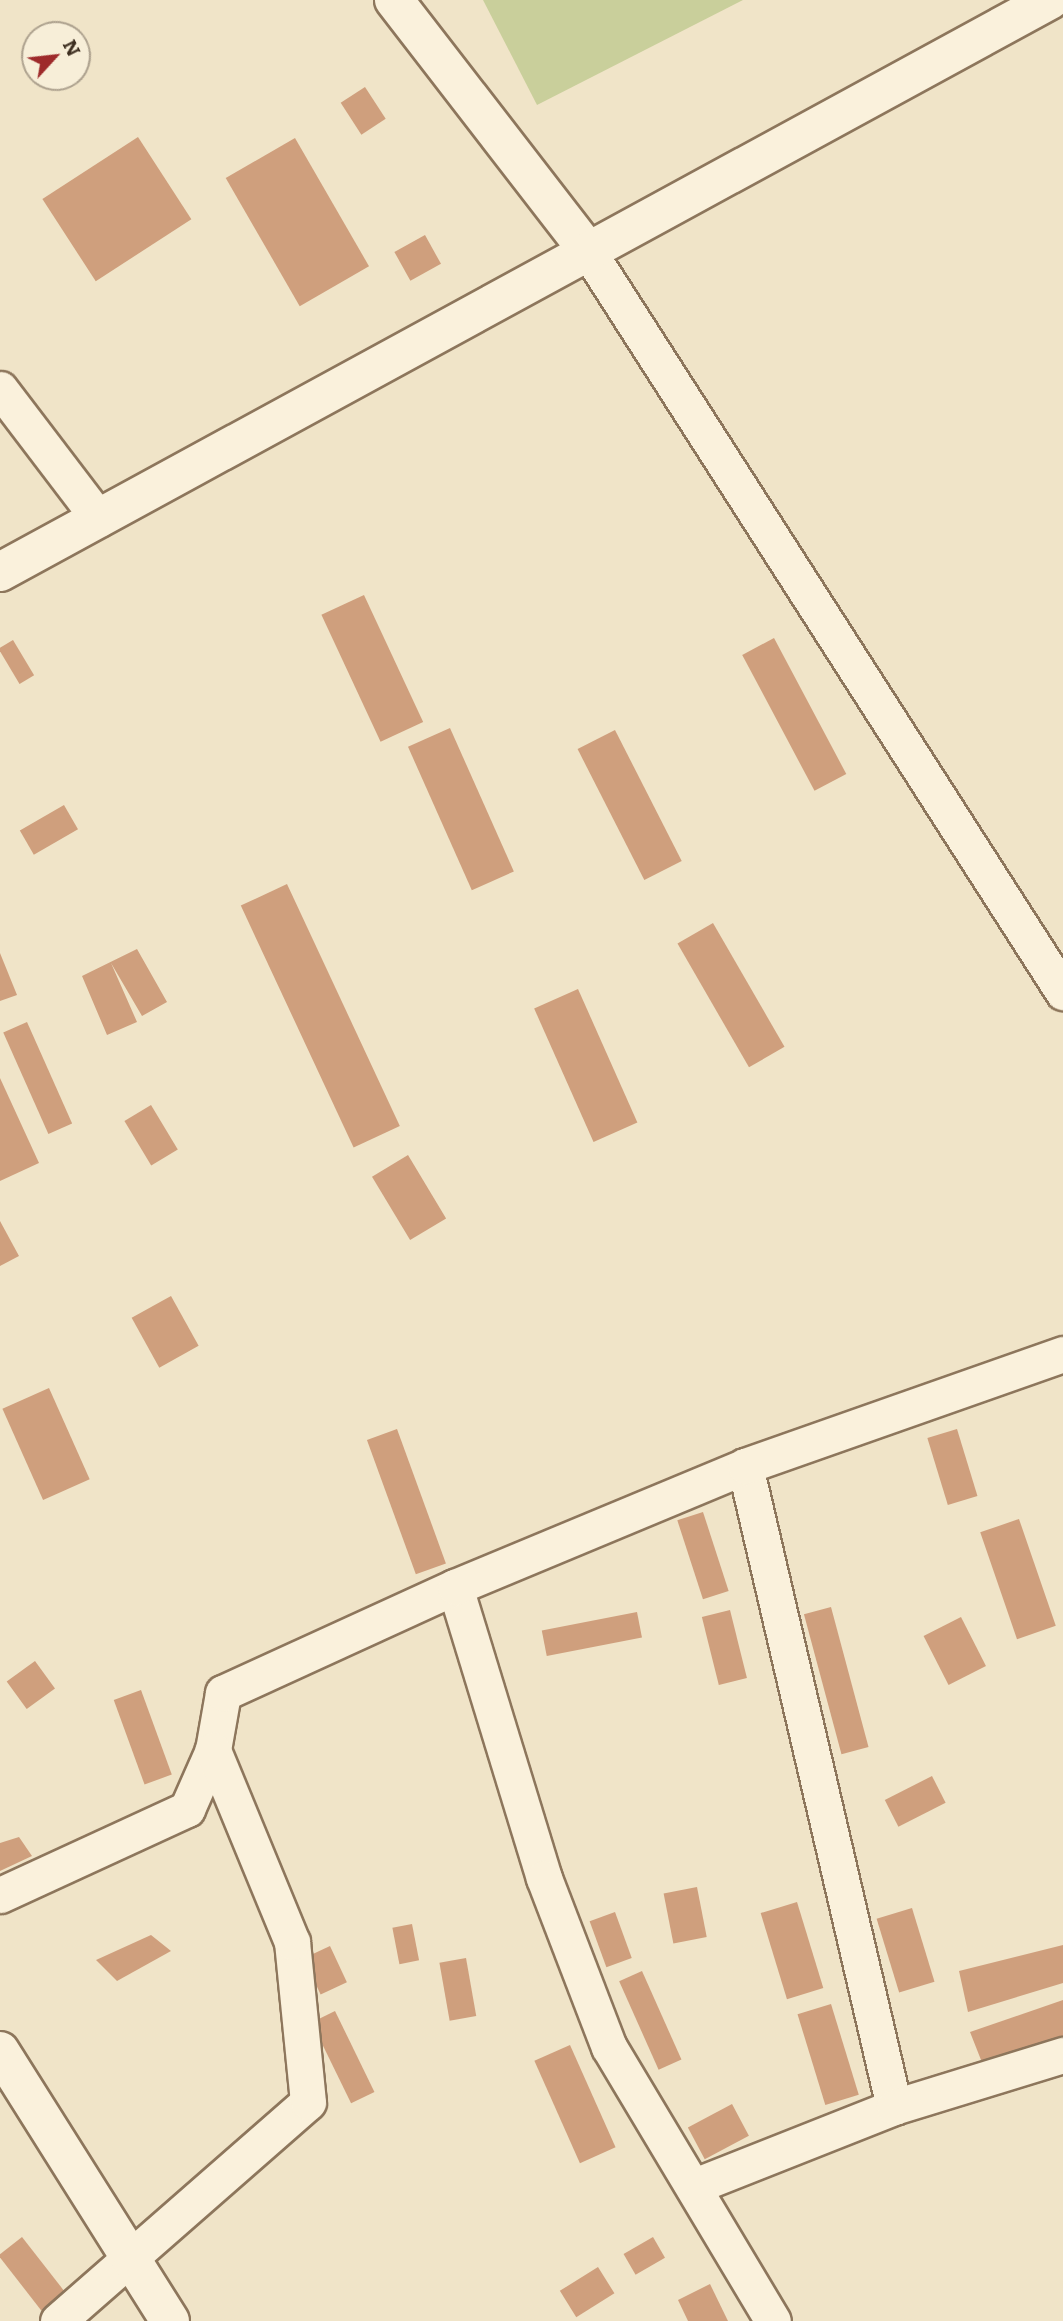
<!DOCTYPE html>
<html>
<head>
<meta charset="utf-8">
<style>
	body { margin:0 }
	#map { position:relative; width:1063px; height:2321px; overflow:hidden; background:#f0e4c8; font-family:Literata,serif }
	div>[style] { position:absolute }
	[style*='--x'] { left:calc(var(--x)*1px); top:calc(var(--y)*1px); width:calc(var(--w)*1px); rotate:calc(var(--a)*1deg) }
	.green>* { inset:0; background:#c9cf9b }
	.building>* { inset:0; background:#cf9f7d; transform-origin:0 0 }
	.roads { filter:drop-shadow(2px 0 #8d765c) drop-shadow(-2px 0 #8d765c) drop-shadow(0 2px #8d765c) drop-shadow(0 -2px #8d765c) }
	.street>* { height:35px; margin:-17.5px; padding:0 17.5px; transform-origin:17.5px; border-radius:17.5px; background:#faf1dc }
	.secondary>* { height:38px; margin:-19px; padding:0 19px; transform-origin:19px; border-radius:19px; background:#faf1dc }
	span { translate:-50% -50%; white-space:nowrap; text-align:center; line-height:1.15; -webkit-text-stroke:6px #f7eed8; paint-order:stroke }
	.north { position:absolute; left:21px; top:21px; width:70px; height:70px; box-sizing:border-box; background:#f7eed8; border:2px solid #ada18e; border-radius:50%; rotate:63deg; font-size:19px; font-weight:700; line-height:28px; text-align:center; color:#3d2e20 }
	.north::after { content:''; display:block; margin:auto; width:24px; height:32px; background:#9e2a2b; clip-path:polygon(50% 0,100% 100%,50% 72%,0 100%) }
</style>
</head>
<body>
<div id="map">
	<div class="green">
		<i style="clip-path:polygon(483px 0,743px 0,537px 105px)"></i>
	</div>
	<div class="building">
		<i style="left:365px;top:87px;width:38px;height:29px;rotate:57deg"></i>
		<i style="left:138px;top:137px;width:98px;height:114px;rotate:57deg"></i>
		<i style="left:295px;top:138px;width:148px;height:80px;rotate:60deg"></i>
		<i style="left:425px;top:235px;width:33px;height:35px;rotate:61deg"></i>
		<i style="left:364px;top:595px;width:140px;height:47px;rotate:65deg"></i>
		<i style="left:774px;top:638px;width:154px;height:36px;rotate:62deg"></i>
		<i style="left:13px;top:640px;width:41px;height:17px;rotate:59deg"></i>
		<i style="left:450px;top:728px;width:157px;height:46px;rotate:66deg"></i>
		<i style="left:615px;top:730px;width:147px;height:42px;rotate:63deg"></i>
		<i style="left:64px;top:805px;width:28px;height:51px;rotate:60deg"></i>
		<i style="left:287px;top:884px;width:267px;height:51px;rotate:65deg"></i>
		<i style="left:713px;top:923px;width:143px;height:41px;rotate:60deg"></i>
		<i style="clip-path:polygon(137px 949px,167px 1002px,142px 1016px,111px 963px,137px 1022px,107px 1035px,82px 976px)"></i>
		<i style="clip-path:polygon(0 953px,17px 995px,0 1001px)"></i>
		<i style="left:578px;top:989px;width:146px;height:48px;rotate:66deg"></i>
		<i style="left:27px;top:1022px;width:111px;height:26px;rotate:66deg"></i>
		<i style="clip-path:polygon(0 1078px,39px 1163px,0 1181px)"></i>
		<i style="left:151px;top:1105px;width:52px;height:31px;rotate:59deg"></i>
		<i style="left:408px;top:1155px;width:74px;height:42px;rotate:59deg"></i>
		<i style="clip-path:polygon(0 1221px,19px 1256px,0 1266px)"></i>
		<i style="left:171px;top:1296px;width:57px;height:45px;rotate:61deg"></i>
		<i style="left:49px;top:1388px;width:100px;height:51px;rotate:66deg"></i>
		<i style="left:397px;top:1429px;width:143px;height:32px;rotate:70deg"></i>
		<i style="left:957px;top:1429px;width:70px;height:31px;rotate:73deg"></i>
		<i style="left:703px;top:1512px;width:83px;height:27px;rotate:72deg"></i>
		<i style="left:1019px;top:1519px;width:113px;height:41px;rotate:71deg"></i>
		<i style="left:831px;top:1607px;width:145px;height:28px;rotate:75deg"></i>
		<i style="left:730px;top:1610px;width:70px;height:29px;rotate:76deg"></i>
		<i style="left:637px;top:1612px;width:26px;height:97px;rotate:79deg"></i>
		<i style="left:961px;top:1617px;width:55px;height:42px;rotate:63deg"></i>
		<i style="left:35px;top:1661px;width:34px;height:35px;rotate:54deg"></i>
		<i style="left:141px;top:1690px;width:90px;height:29px;rotate:70deg"></i>
		<i style="left:932px;top:1776px;width:30px;height:53px;rotate:63deg"></i>
		<i style="clip-path:polygon(19px 1837px,32px 1856px,0 1871px,0 1843px)"></i>
		<i style="left:697px;top:1887px;width:51px;height:34px;rotate:79deg"></i>
		<i style="left:797px;top:1902px;width:90px;height:38px;rotate:73deg"></i>
		<i style="left:912px;top:1908px;width:77px;height:37px;rotate:73deg"></i>
		<i style="left:615px;top:1912px;width:49px;height:27px;rotate:70deg"></i>
		<i style="left:412px;top:1924px;width:37px;height:20px;rotate:79deg"></i>
		<i style="clip-path:polygon(151px 1935px,171px 1951px,117px 1981px,96px 1960px)"></i>
		<i style="clip-path:polygon(1063px 1945px,1063px 1983px,968px 2012px,959px 1971px)"></i>
		<i style="left:330px;top:1946px;width:40px;height:29px;rotate:65deg"></i>
		<i style="left:466px;top:1958px;width:59px;height:27px;rotate:80deg"></i>
		<i style="left:642px;top:1971px;width:97px;height:25px;rotate:66deg"></i>
		<i style="clip-path:polygon(1063px 2000px,1063px 2037px,983px 2065px,970px 2032px)"></i>
		<i style="left:831px;top:2004px;width:95px;height:35px;rotate:73deg"></i>
		<i style="left:335px;top:2011px;width:90px;height:26px;rotate:64deg"></i>
		<i style="left:570px;top:2045px;width:112px;height:39px;rotate:66deg"></i>
		<i style="left:732px;top:2104px;width:36px;height:50px;rotate:62deg"></i>
		<i style="left:22px;top:2237px;width:70px;height:30px;rotate:52deg"></i>
		<i style="left:653px;top:2237px;width:24px;height:34px;rotate:60deg"></i>
		<i style="left:598px;top:2267px;width:31px;height:45px;rotate:58deg"></i>
		<i style="clip-path:polygon(710px 2284px,728px 2321px,688px 2321px,678px 2300px)"></i>
	</div>
	<div class="roads">
		<div class="street">
			<i style="--x:590;--y:254;--w:877;--a:57.34"></i>
			<i style="--x:0;--y:389;--w:163;--a:52.7"></i>
			<i style="--x:745;--y:1466;--w:658;--a:76.91"></i>
			<i style="--x:455;--y:1587;--w:304;--a:73"></i>
			<i style="--x:544;--y:1878;--w:181;--a:69"></i>
			<i style="--x:609;--y:2047;--w:319;--a:59.1"></i>
			<i style="--x:0;--y:1895;--w:206;--a:-24.7"></i>
			<i style="--x:187;--y:1809;--w:64;--a:-66.2"></i>
			<i style="--x:213;--y:1750;--w:58;--a:-80"></i>
			<i style="--x:223;--y:1693;--w:255;--a:-24.6"></i>
			<i style="--x:455;--y:1587;--w:314;--a:-22.6"></i>
			<i style="--x:745;--y:1466;--w:337;--a:-19.4"></i>
			<i style="--x:697;--y:2185;--w:212;--a:-21.6"></i>
			<i style="--x:894;--y:2107;--w:177;--a:-17.1"></i>
			<i style="--x:58;--y:2321;--w:332;--a:-41.2"></i>
			<i style="--x:308;--y:2102;--w:161;--a:-95.7"></i>
			<i style="--x:292;--y:1942;--w:208;--a:-112.4"></i>
		</div>
		<div class="secondary">
			<i style="--x:394;--y:0;--w:321;--a:52.3"></i>
			<i style="--x:0;--y:572;--w:1196;--a:-28.58"></i>
			<i style="--x:0;--y:2051;--w:319;--a:57.8"></i>
		</div>
	</div>
	<div class="north">N</div>
</div>
</body>
</html>
